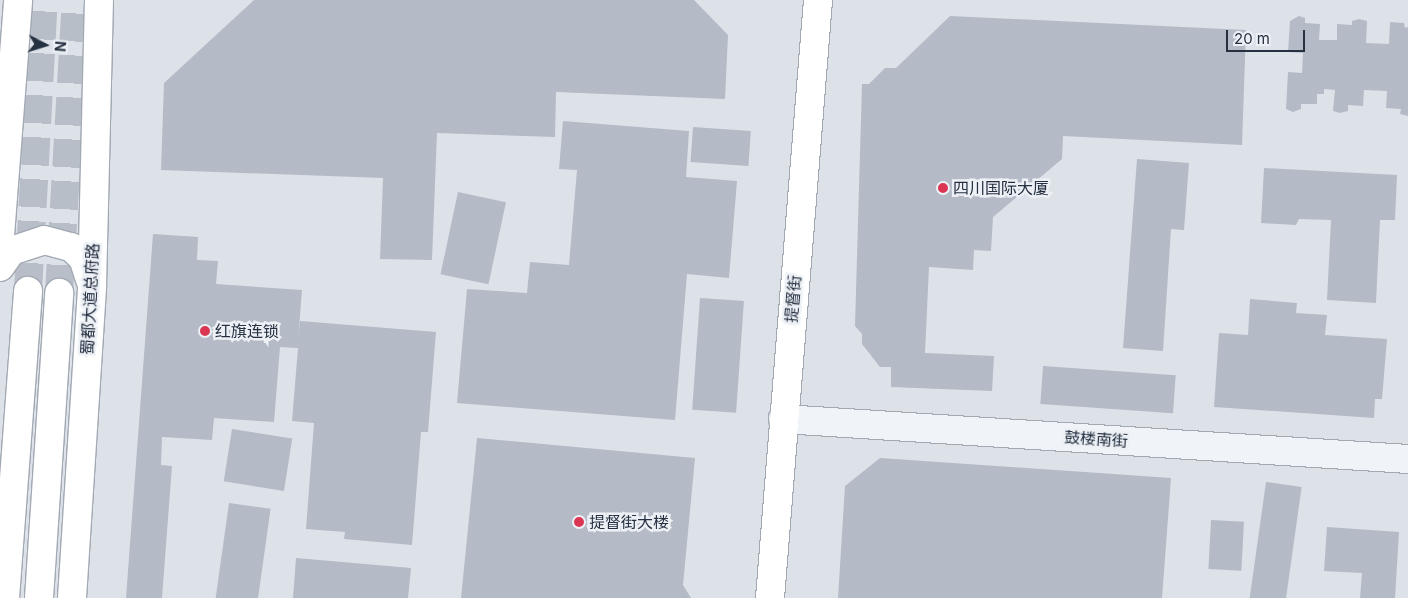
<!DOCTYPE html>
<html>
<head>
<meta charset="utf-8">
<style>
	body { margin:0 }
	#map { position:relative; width:1408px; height:598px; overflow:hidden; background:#dde2e9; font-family:Inter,"Noto Sans SC",sans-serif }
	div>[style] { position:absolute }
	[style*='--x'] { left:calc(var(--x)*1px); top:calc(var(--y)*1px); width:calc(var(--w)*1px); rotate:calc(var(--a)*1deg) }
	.building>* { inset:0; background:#b4bbc6; transform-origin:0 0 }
	.primary-tunnel>* { height:28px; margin-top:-14px; transform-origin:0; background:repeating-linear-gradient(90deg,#b8bec7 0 28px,transparent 0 42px) }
	.roads { filter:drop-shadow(1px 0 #a2a9b3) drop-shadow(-1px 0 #a2a9b3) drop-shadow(0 1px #a2a9b3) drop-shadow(0 -1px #a2a9b3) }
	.minor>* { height:28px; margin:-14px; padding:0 14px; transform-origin:14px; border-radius:14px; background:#f0f3f7 }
	.secondary>* { height:28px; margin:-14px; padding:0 14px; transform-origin:14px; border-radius:14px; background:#fff }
	.primary>* { height:28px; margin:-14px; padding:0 14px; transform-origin:14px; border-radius:14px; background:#fff }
	.dots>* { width:14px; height:14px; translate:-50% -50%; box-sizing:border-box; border:2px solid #edf1f6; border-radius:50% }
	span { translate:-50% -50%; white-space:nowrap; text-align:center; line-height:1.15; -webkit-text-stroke:5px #edf1f6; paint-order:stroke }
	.poi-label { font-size:16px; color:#253041 }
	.left { translate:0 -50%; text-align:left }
	.street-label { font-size:16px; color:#253041 }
	.north { position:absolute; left:20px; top:20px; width:50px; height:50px; -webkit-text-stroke:4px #edf1f6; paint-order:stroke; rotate:95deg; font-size:14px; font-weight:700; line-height:20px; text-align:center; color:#253041 }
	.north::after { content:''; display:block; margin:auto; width:18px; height:22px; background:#253041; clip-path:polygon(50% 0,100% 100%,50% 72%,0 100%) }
	.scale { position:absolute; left:1226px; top:30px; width:79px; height:22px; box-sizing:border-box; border:2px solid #253041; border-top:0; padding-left:6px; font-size:15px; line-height:18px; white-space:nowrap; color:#253041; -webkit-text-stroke:4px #edf1f6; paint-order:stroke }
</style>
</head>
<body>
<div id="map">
	<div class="building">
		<i style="clip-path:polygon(254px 0,694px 0,728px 35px,725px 99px,556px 92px,555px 137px,437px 133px,432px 260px,380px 259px,383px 178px,161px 170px,164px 83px)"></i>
		<i style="clip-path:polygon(950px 16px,1246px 30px,1242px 145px,1063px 136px,1062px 159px,993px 217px,991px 251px,974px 250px,973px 270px,929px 267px,925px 353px,994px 356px,992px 391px,891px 387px,891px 367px,880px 367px,862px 344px,862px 334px,855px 326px,862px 84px,869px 84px,885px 68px,896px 68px)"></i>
		<i style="clip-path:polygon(1299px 16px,1305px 18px,1305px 23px,1320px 24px,1319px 40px,1337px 40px,1337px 24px,1352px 25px,1352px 21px,1359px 19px,1367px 21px,1366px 43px,1389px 44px,1390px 22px,1404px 23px,1405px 28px,1408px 27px,1408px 116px,1400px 114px,1401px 109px,1386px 108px,1387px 91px,1364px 90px,1363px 106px,1348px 105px,1348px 111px,1340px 113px,1333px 111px,1335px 90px,1324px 89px,1324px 94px,1317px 94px,1317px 104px,1301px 104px,1301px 109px,1293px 112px,1286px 109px,1288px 72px,1302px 73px,1303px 53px,1288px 52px,1290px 21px)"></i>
		<i style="clip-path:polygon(563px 121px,689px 131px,686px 177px,737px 181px,729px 278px,687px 274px,675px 420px,457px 403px,467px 289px,527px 293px,530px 262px,569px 265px,577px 170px,559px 169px)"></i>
		<i style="left:693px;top:127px;width:58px;height:35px;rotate:4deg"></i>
		<i style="clip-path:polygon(1137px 159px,1189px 163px,1184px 230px,1171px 229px,1163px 351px,1123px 348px)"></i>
		<i style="clip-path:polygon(1264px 168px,1397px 175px,1395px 220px,1380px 220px,1376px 303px,1327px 300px,1331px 220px,1299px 219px,1296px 225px,1261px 223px)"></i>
		<i style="left:458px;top:192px;width:49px;height:84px;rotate:12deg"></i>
		<i style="clip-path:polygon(153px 234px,198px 237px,197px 260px,218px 261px,216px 284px,302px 290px,298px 341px,300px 321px,436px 332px,428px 432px,421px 432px,412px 545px,344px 539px,345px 532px,306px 529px,314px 423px,292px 421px,298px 348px,280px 347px,274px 422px,214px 418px,212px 440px,162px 437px,161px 465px,172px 466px,162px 598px,126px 598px)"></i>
		<i style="left:700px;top:298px;width:44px;height:112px;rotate:4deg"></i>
		<i style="clip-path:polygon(1250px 299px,1297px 303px,1296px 313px,1327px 315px,1325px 335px,1387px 339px,1382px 399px,1375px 399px,1374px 418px,1214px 407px,1219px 333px,1248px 335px)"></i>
		<i style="left:1043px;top:366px;width:133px;height:38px;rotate:4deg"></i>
		<i style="left:232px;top:429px;width:61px;height:53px;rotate:9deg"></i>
		<i style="clip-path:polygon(477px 438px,695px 458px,683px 585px,691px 598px,461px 598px)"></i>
		<i style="clip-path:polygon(880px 458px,1171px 478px,1162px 598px,838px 598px,845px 486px)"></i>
		<i style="left:1266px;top:482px;width:36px;height:117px;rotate:8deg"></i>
		<i style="left:229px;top:503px;width:42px;height:96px;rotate:8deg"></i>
		<i style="left:1211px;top:520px;width:33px;height:49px;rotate:3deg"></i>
		<i style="clip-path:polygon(1327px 527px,1399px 532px,1395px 598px,1360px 598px,1362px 573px,1324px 571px)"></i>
		<i style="clip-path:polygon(296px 558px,411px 568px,408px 598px,293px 598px)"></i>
	</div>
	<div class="primary-tunnel">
		<i style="--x:28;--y:291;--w:291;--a:-86.9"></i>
		<i style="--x:59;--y:293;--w:293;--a:-86.7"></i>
	</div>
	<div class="roads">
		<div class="minor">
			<i style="--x:783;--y:419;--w:626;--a:3.66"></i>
		</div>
		<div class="secondary">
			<i style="--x:770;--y:598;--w:600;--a:-85.41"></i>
		</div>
		<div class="primary">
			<i style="--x:0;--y:236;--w:237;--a:-85.6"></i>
			<i style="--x:0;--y:267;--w:19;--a:-55"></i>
			<i style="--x:11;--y:251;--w:35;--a:-18"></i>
			<i style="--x:44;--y:240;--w:28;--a:15"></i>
			<i style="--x:71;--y:247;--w:16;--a:43"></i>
			<i style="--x:83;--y:258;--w:23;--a:72"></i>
			<i style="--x:5;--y:598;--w:308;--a:-85.7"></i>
			<i style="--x:39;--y:598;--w:306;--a:-86.2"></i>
			<i style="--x:72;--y:598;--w:313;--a:-86.3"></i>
			<i style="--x:92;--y:286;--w:286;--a:-88.6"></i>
		</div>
	</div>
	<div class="dots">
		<i style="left:943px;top:188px;background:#da3654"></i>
		<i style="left:205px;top:331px;background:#da3654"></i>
		<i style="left:579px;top:522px;background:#da3654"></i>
	</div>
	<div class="poi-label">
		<span class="left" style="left:953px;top:188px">四川国际大厦</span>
		<span class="left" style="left:215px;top:331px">红旗连锁</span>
		<span class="left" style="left:589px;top:522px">提督街大楼</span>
	</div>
	<div class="street-label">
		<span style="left:90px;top:299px;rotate:-87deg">蜀都大道总府路</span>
		<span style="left:793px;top:299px;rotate:-85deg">提督街</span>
		<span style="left:1096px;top:439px;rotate:4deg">鼓楼南街</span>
	</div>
	<div class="north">N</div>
	<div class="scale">20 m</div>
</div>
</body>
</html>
